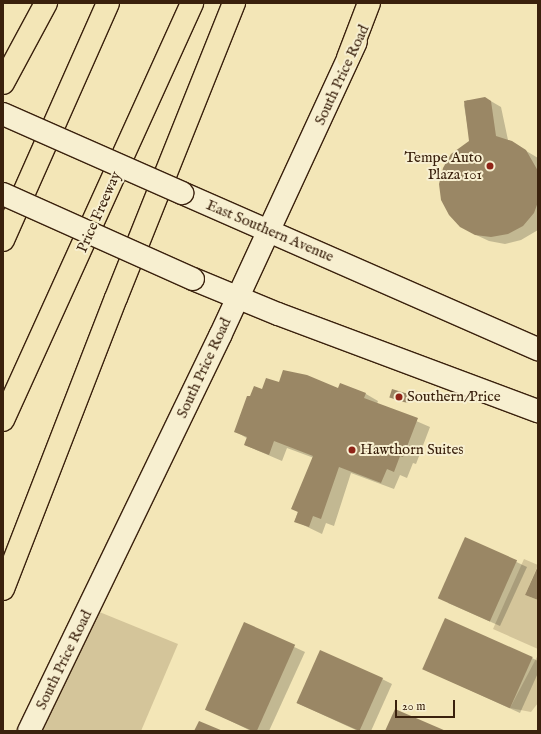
<!DOCTYPE html>
<html>
<head>
<meta charset="utf-8">
<style>
	body { margin:0 }
	#map { position:relative; width:541px; height:734px; overflow:hidden; background:#f3e6b7; font-family:"IM FELL English",serif }
	div>[style] { position:absolute }
	[style*='--x'] { left:calc(var(--x)*1px); top:calc(var(--y)*1px); width:calc(var(--w)*1px); rotate:calc(var(--a)*1deg) }
	.green>* { inset:0; background:#d4c59a }
	.shadow>* { inset:0; background:#0003 }
	.building>* { inset:0; background:#9a8765; transform-origin:0 0 }
	.roads { filter:drop-shadow(1px 0 #3a210d) drop-shadow(-1px 0 #3a210d) drop-shadow(0 1px #3a210d) drop-shadow(0 -1px #3a210d) }
	.secondary>* { height:22px; margin:-11px; padding:0 11px; transform-origin:11px; border-radius:11px; background:#f7efd0 }
	.highway>* { height:22px; margin:-11px; padding:0 11px; transform-origin:11px; border-radius:11px; background:#f3e6b7 }
	.bridges { filter:drop-shadow(1px 0 #3a210d) drop-shadow(-1px 0 #3a210d) drop-shadow(0 1px #3a210d) drop-shadow(0 -1px #3a210d) }
	.secondary-bridge>* { height:22px; margin:-11px; padding:0 11px; transform-origin:11px; border-radius:11px; background:#f7efd0 }
	.dots>* { width:11px; height:11px; translate:-50% -50%; box-sizing:border-box; border:2px solid #f7efd0; border-radius:50% }
	span { translate:-50% -50%; white-space:nowrap; text-align:center; line-height:1.15; -webkit-text-stroke:4px #f7efd0; paint-order:stroke }
	.street-label { font-size:15px; color:#3a210d }
	.poi-label { font-size:15px; color:#3a210d }
	.right { translate:-100% -50%; text-align:right }
	.left { translate:0 -50%; text-align:left }
	.frame { position:absolute; inset:0; border:4px solid #3a210d; pointer-events:none }
	.scale { position:absolute; left:395px; top:700px; width:60px; height:18px; box-sizing:border-box; border:2px solid #3a210d; border-top:0; padding-left:5px; font-size:12px; line-height:14px; white-space:nowrap; color:#3a210d; -webkit-text-stroke:3px #f7efd0; paint-order:stroke }
</style>
</head>
<body>
<div id="map">
	<div class="green">
		<i style="clip-path:polygon(524px 559px,538px 565px,525px 595px,538px 600px,538px 649px,493px 629px)"></i>
		<i style="clip-path:polygon(97px 611px,178px 644px,141px 731px,42px 731px)"></i>
		<i style="clip-path:polygon(538px 655px,538px 703px,531px 712px,510px 708px)"></i>
	</div>
	<div class="shadow">
		<i style="clip-path:polygon(467px 100px,489px 100px,501px 107px,508px 140px,538px 158px,538px 230px,521px 240px,505px 244px,489px 241px,474px 234px,470px 141px,464px 105px)"></i>
		<i style="clip-path:polygon(280px 383px,366px 394px,378px 401px,377px 404px,430px 427px,416px 464px,413px 463px,407px 478px,400px 475px,394px 489px,351px 473px,334px 526px,326px 523px,322px 534px,295px 521px,314px 458px,287px 448px,282px 461px,245px 445px,248px 439px,235px 431px,250px 398px)"></i>
		<i style="clip-path:polygon(407px 395px,411px 397px,408px 403px,394px 399px)"></i>
		<i style="clip-path:polygon(465px 538px,527px 567px,500px 626px,448px 603px)"></i>
		<i style="clip-path:polygon(245px 624px,305px 652px,269px 731px,251px 731px,206px 709px)"></i>
		<i style="clip-path:polygon(532px 658px,538px 661px,538px 673px,520px 713px,424px 669px)"></i>
		<i style="clip-path:polygon(382px 679px,392px 684px,371px 731px,358px 731px,297px 703px)"></i>
	</div>
	<div class="building">
		<i style="clip-path:polygon(485px 97px,491px 101px,496px 136px,512px 141px,526px 150px,538px 171px,538px 202px,534px 213px,523px 226px,508px 234px,491px 237px,475px 235px,460px 227px,449px 215px,441px 200px,439px 184px,443px 168px,451px 154px,469px 141px,464px 101px)"></i>
		<i style="clip-path:polygon(283px 370px,307px 375px,338px 388px,340px 383px,366px 393px,364px 398px,418px 418px,403px 457px,400px 456px,394px 472px,387px 469px,381px 483px,339px 467px,321px 519px,313px 516px,309px 527px,294px 522px,298px 512px,291px 509px,313px 456px,274px 441px,269px 455px,244px 445px,247px 437px,234px 432px,247px 396px,250px 396px,254px 386px,262px 389px,266px 378px,279px 382px)"></i>
		<i style="left:392px;top:389px;width:17px;height:9px;rotate:17deg"></i>
		<i style="left:465px;top:537px;width:57px;height:67px;rotate:24deg"></i>
		<i style="clip-path:polygon(538px 566px,538px 600px,525px 595px)"></i>
		<i style="left:445px;top:618px;width:96px;height:56px;rotate:24deg"></i>
		<i style="left:244px;top:622px;width:56px;height:96px;rotate:24deg"></i>
		<i style="left:320px;top:650px;width:69px;height:58px;rotate:24deg"></i>
		<i style="clip-path:polygon(395px 709px,446px 731px,385px 731px)"></i>
		<i style="clip-path:polygon(199px 721px,223px 731px,194px 731px)"></i>
	</div>
	<div class="roads">
		<div class="secondary">
			<i style="--x:182;--y:193;--w:389;--a:23.7"></i>
			<i style="--x:193;--y:279;--w:92;--a:22.4"></i>
			<i style="--x:278;--y:314;--w:278;--a:20.5"></i>
			<i style="--x:29;--y:731;--w:439;--a:-64.2"></i>
			<i style="--x:220;--y:336;--w:324;--a:-65.2"></i>
		</div>
		<div class="highway">
			<i style="--x:348;--y:58;--w:59;--a:-69.1"></i>
			<i style="--x:3;--y:83;--w:91;--a:-61.7"></i>
			<i style="--x:3;--y:240;--w:259;--a:-66.1"></i>
			<i style="--x:3;--y:420;--w:458;--a:-65.6"></i>
			<i style="--x:3;--y:589;--w:312;--a:-68.8"></i>
			<i style="--x:116;--y:298;--w:318;--a:-68.2"></i>
		</div>
	</div>
	<div class="bridges">
		<div class="secondary-bridge">
			<i style="--x:3;--y:114;--w:196;--a:23.8"></i>
			<i style="--x:3;--y:194;--w:208;--a:24.1"></i>
		</div>
	</div>
	<div class="dots">
		<i style="left:490px;top:166px;background:#8f2418"></i>
		<i style="left:399px;top:397px;background:#8f2418"></i>
		<i style="left:352px;top:450px;background:#8f2418"></i>
	</div>
	<div class="street-label">
		<span style="left:342px;top:75px;rotate:-65deg">South Price Road</span>
		<span style="left:99px;top:212px;rotate:-66deg">Price Freeway</span>
		<span style="left:270px;top:231px;rotate:23deg">East Southern Avenue</span>
		<span style="left:204px;top:368px;rotate:-65deg">South Price Road</span>
		<span style="left:64px;top:660px;rotate:-64deg">South Price Road</span>
	</div>
	<div class="poi-label">
		<span class="right" style="left:482px;top:166px">Tempe Auto<br>Plaza 101</span>
		<span class="left" style="left:407px;top:397px">Southern/Price</span>
		<span class="left" style="left:360px;top:450px">Hawthorn Suites</span>
	</div>
	<div class="frame"></div>
	<div class="scale">20 m</div>
</div>
</body>
</html>
